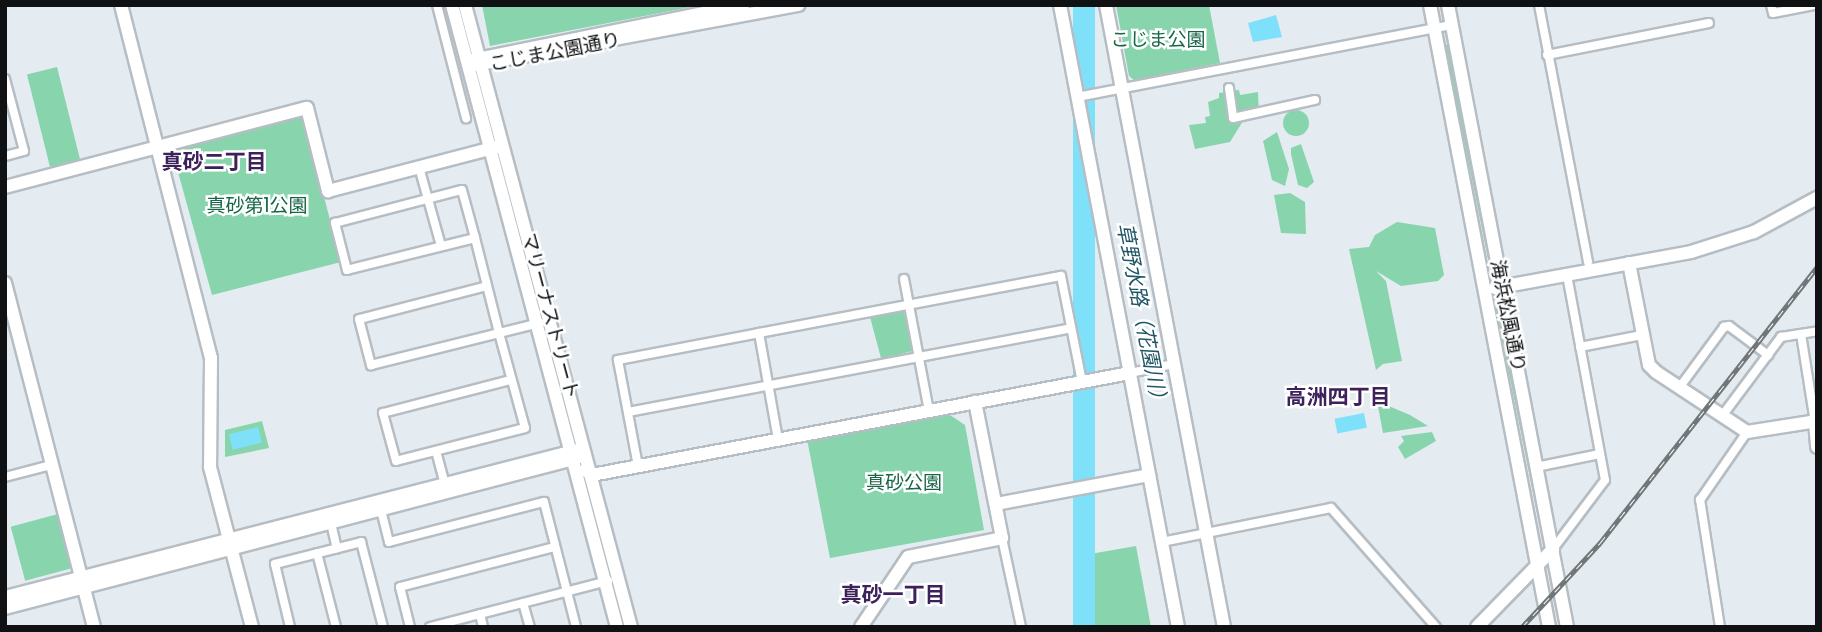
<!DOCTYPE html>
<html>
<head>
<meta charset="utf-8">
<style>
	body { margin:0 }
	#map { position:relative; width:1822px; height:632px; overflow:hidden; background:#e4ecf2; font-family:Poppins,"Noto Sans JP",sans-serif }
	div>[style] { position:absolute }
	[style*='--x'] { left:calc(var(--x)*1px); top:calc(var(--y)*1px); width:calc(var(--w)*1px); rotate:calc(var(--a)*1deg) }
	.green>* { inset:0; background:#88d5ad; transform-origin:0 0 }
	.round { border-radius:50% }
	.water>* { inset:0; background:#7fe0fa; transform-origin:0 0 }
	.roads { filter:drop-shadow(2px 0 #b6bdc3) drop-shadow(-2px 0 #b6bdc3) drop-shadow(0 2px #b6bdc3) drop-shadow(0 -2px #b6bdc3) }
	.street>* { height:8px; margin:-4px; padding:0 4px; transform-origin:4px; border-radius:4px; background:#fff }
	.secondary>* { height:12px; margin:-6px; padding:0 6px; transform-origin:6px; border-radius:6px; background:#fff }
	.rail>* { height:5px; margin-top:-2.5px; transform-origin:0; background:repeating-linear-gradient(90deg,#fff 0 8px,#717679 0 16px); box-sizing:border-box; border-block:2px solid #717679 }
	span { translate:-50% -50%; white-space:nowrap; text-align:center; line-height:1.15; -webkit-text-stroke:5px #fff; paint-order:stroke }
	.park-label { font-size:19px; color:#176645 }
	.street-label { font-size:19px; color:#0f1113 }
	.neighbourhood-label { font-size:21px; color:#3c215a; font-weight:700 }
	.water-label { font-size:21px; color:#205766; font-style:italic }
	.frame { position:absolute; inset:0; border:7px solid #0f1113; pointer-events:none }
</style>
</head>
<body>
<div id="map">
	<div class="green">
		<i style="clip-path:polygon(482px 5px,701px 5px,490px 46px)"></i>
		<i style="clip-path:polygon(1116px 5px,1209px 5px,1220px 63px,1134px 80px,1129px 76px)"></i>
		<i style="clip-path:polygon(1450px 44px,1492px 267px,1490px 269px,1445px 45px)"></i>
		<i style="left:57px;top:67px;width:97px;height:31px;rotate:76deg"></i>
		<i style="clip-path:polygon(1239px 90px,1240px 95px,1258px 92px,1259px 117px,1243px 121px,1230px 142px,1195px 149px,1189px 125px,1206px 123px,1205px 117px,1210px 116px,1208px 102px,1219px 98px,1219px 93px)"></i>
		<i class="round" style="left:1283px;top:110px;width:26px;height:26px"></i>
		<i style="clip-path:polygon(299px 117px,304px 120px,341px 262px,212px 295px,173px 154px,176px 149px)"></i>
		<i style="clip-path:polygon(1277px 132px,1289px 169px,1285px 186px,1272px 180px,1263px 141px)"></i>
		<i style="clip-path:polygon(1301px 144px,1314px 182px,1307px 188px,1298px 185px,1291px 154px,1291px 148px)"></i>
		<i style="clip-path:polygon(1290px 193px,1305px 202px,1306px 234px,1281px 233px,1274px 195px)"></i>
		<i style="clip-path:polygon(1397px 222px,1435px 228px,1444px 275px,1438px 281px,1401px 286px,1376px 271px,1386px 281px,1402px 361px,1383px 364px,1376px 370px,1349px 249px,1369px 247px,1375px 235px)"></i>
		<i style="clip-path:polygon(1499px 308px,1542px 525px,1540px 527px,1496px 309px)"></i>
		<i style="left:903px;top:309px;width:43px;height:34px;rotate:75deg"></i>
		<i style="clip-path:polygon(1377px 401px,1410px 415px,1428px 426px,1383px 433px)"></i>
		<i style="clip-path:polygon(947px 413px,965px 425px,984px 530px,830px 558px,807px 439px)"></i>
		<i style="clip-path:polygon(262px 421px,269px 448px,225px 457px,225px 430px)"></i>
		<i style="clip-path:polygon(1432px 432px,1436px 441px,1405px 459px,1398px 447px,1404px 441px,1401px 436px)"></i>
		<i style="left:58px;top:514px;width:56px;height:49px;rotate:75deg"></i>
		<i style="clip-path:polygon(1136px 546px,1151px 627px,1086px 627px,1073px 557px)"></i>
	</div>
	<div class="water">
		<i style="left:1073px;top:5px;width:22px;height:633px"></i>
		<i style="clip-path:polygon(1276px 15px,1282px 37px,1253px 42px,1248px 23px)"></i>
		<i style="left:1364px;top:413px;width:15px;height:30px;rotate:79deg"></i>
		<i style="left:258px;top:427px;width:16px;height:30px;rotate:76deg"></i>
	</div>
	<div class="roads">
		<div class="street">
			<i style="--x:437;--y:5;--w:117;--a:75.6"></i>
			<i style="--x:1539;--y:5;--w:262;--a:79.2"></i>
			<i style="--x:1771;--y:5;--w:8;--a:76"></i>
			<i style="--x:1773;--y:13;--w:43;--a:-10.8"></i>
			<i style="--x:1547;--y:55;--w:165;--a:-11.2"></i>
			<i style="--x:5;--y:79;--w:74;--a:75.2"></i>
			<i style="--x:24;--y:151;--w:20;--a:165"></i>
			<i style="--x:1229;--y:88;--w:30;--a:82"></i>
			<i style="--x:1233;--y:118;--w:84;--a:-12.4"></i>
			<i style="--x:1077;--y:97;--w:381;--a:-10.9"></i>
			<i style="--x:419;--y:167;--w:82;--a:74.4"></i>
			<i style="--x:475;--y:238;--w:132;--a:166"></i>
			<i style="--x:347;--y:270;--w:49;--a:-104.3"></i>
			<i style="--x:335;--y:223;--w:131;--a:-14.6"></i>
			<i style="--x:462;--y:190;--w:50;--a:74.8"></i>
			<i style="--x:475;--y:238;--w:98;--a:75.8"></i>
			<i style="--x:499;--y:333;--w:98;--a:74.7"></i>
			<i style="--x:525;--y:428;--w:133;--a:165.7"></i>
			<i style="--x:396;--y:461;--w:50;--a:-105.2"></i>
			<i style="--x:383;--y:413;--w:132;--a:-14.5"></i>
			<i style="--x:904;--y:279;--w:134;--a:79.3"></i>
			<i style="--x:487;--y:286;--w:132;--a:165.5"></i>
			<i style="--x:359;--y:319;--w:48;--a:75.4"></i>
			<i style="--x:371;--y:365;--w:174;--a:-14"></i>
			<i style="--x:759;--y:333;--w:109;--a:79.9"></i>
			<i style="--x:1801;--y:334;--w:89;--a:81"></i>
			<i style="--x:1580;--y:347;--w:63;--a:-11"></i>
			<i style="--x:1130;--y:373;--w:45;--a:-11.6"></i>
			<i style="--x:1679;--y:388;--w:76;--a:-53.6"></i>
			<i style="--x:1724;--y:327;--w:5;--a:-11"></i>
			<i style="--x:1729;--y:326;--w:49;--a:36.6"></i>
			<i style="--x:628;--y:412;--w:451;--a:-10.7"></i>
			<i style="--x:1722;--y:416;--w:99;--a:-53.2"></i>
			<i style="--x:1781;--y:337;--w:36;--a:-9"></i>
			<i style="--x:436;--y:451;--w:39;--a:75"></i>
			<i style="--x:638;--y:466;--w:108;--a:-100.7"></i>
			<i style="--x:618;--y:360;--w:144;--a:-10.8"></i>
			<i style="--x:759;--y:333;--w:307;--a:-10.7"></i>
			<i style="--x:1061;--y:276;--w:108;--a:78.8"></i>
			<i style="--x:1536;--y:467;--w:65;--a:-11.5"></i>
			<i style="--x:5;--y:477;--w:43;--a:-14.7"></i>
			<i style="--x:380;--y:506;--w:37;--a:76"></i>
			<i style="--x:389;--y:542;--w:160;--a:-14.5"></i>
			<i style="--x:544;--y:502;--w:129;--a:75.6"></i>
			<i style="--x:331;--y:523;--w:26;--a:77"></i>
			<i style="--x:1002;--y:538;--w:91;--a:77.9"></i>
			<i style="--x:1162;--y:542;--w:172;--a:-11.4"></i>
			<i style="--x:1331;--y:508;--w:159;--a:48.6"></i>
			<i style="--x:1553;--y:549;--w:86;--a:-53"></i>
			<i style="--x:1605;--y:480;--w:208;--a:-100.5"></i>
			<i style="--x:317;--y:553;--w:76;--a:75.6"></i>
			<i style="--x:523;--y:603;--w:25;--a:74"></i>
			<i style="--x:480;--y:614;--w:13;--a:77"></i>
			<i style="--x:290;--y:627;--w:65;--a:-103.4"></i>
			<i style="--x:275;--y:564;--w:89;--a:-14.3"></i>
			<i style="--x:361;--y:542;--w:88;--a:75.5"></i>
			<i style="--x:410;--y:627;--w:41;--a:-104"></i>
			<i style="--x:400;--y:587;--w:160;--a:-14.5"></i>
			<i style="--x:430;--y:627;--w:184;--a:-14.5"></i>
			<i style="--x:1720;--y:627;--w:129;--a:-98.9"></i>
			<i style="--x:1700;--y:500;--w:83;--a:-55.3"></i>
		</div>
		<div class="secondary">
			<i style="--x:121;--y:5;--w:364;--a:75.7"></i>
			<i style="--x:211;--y:358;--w:109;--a:90.5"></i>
			<i style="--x:210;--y:467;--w:165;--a:75.3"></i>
			<i style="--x:452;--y:5;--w:644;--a:75.14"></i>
			<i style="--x:465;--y:5;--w:644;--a:75.06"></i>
			<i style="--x:1060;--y:5;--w:633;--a:79.26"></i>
			<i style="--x:1106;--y:5;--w:633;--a:79.26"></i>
			<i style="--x:1430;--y:5;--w:633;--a:79.17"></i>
			<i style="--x:1448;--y:5;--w:633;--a:79.17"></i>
			<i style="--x:473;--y:60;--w:276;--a:-11.5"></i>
			<i style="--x:474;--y:65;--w:330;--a:-10.5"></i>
			<i style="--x:5;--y:187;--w:312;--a:-14.7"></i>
			<i style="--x:307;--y:108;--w:86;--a:75.8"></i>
			<i style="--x:328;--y:191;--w:175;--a:-14.6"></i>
			<i style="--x:1629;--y:263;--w:104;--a:78.9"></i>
			<i style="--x:1649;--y:365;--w:10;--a:45"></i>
			<i style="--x:1656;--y:372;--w:109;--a:33.4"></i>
			<i style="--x:1747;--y:432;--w:71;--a:-8.9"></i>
			<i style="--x:5;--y:283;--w:355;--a:75.5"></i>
			<i style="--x:1495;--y:288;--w:199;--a:-10.4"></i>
			<i style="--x:1691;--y:252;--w:66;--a:-17.6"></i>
			<i style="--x:1754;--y:232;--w:72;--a:-28.4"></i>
			<i style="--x:1815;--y:422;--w:25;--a:85"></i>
			<i style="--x:585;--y:470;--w:9;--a:36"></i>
			<i style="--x:592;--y:475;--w:548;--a:-10.74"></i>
			<i style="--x:996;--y:504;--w:156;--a:-10.7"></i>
			<i style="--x:5;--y:597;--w:592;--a:-14.39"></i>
			<i style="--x:5;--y:608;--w:591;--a:-14.69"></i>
			<i style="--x:861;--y:627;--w:84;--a:-56.1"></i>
			<i style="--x:908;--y:557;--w:96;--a:-11.4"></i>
			<i style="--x:1002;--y:538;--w:139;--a:-101.2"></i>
			<i style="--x:1477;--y:627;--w:109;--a:-45.7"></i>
		</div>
	</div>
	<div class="rail">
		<i style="--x:1522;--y:627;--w:115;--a:-47.1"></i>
		<i style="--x:1600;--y:543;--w:351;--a:-51.8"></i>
	</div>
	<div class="park-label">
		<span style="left:1158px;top:40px">こじま公園</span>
		<span style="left:257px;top:206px">真砂第1公園</span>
		<span style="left:904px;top:483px">真砂公園</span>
	</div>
	<div class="street-label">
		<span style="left:555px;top:52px;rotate:-11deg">こじま公園通り</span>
		<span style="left:550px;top:316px;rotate:75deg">マリーナストリート</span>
		<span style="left:1508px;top:316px;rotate:79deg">海浜松風通り</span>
	</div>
	<div class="neighbourhood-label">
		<span style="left:214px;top:162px">真砂二丁目</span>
		<span style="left:1338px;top:397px">高洲四丁目</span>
		<span style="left:893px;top:595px">真砂一丁目</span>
	</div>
	<div class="water-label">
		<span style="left:1142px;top:316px;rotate:79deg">草野水路（花園川）</span>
	</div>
	<div class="frame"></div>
</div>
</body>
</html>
